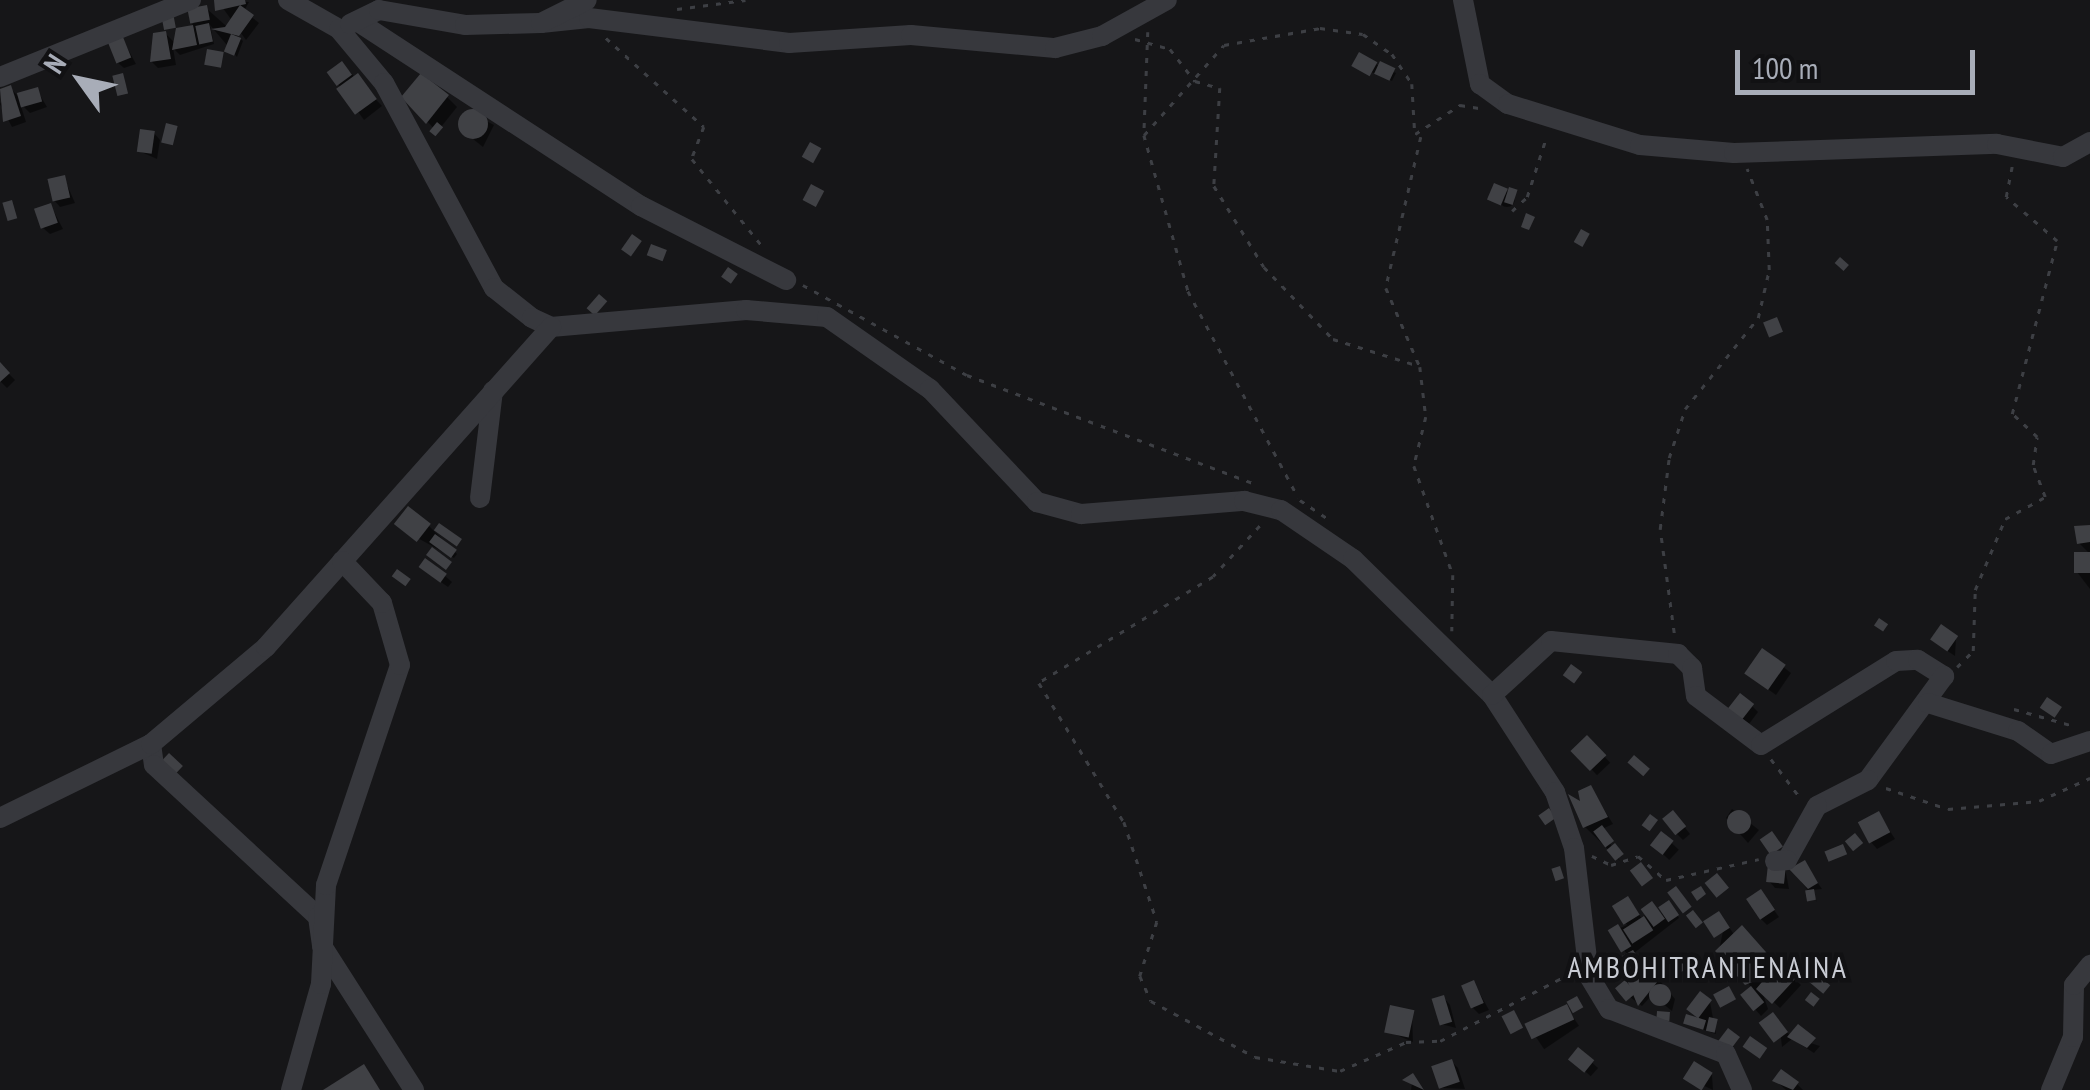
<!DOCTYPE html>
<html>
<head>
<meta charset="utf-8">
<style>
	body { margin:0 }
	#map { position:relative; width:2090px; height:1090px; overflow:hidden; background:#161618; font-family:"PT Sans Narrow",sans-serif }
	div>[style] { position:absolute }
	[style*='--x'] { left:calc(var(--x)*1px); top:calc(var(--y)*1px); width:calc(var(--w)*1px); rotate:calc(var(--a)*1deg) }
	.shadow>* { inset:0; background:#0007; transform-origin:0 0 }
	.round { border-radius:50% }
	.building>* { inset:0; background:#404145; transform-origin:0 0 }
	.path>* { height:2.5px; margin-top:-1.25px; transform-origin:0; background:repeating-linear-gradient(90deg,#3d3f44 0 5px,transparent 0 13px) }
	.minor>* { height:20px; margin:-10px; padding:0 10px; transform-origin:10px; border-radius:10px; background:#37383d }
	span { translate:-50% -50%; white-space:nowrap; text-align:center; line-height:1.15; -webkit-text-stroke:9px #111113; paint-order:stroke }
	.neighbourhood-label { font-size:30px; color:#c9ccd4; letter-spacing:2.5px }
	.north { position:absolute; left:30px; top:30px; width:100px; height:100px; -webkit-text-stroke:8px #111113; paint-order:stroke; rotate:303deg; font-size:28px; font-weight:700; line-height:40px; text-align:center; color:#a8adb8 }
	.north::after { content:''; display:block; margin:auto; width:35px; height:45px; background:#a8adb8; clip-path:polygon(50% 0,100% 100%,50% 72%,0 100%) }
	.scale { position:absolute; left:1735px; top:50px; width:240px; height:45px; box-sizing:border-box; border:5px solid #a8adb8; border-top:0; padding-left:12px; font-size:30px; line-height:35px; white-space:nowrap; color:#a8adb8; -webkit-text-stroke:8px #111113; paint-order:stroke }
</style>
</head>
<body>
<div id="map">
	<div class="shadow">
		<i style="clip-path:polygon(217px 0,249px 2px,244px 11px,259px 23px,246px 40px)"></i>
		<i style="clip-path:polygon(206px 8px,243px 41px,237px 57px,210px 25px,214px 44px,180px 55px,173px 48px,176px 65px,158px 68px,152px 62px,166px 34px,176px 44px)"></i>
		<i style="clip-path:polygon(123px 40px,136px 64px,124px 68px,117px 62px)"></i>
		<i style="clip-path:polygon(1375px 64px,1396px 73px,1392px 81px,1355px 65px)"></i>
		<i style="clip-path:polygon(348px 70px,382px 106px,364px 120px,338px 84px)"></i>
		<i style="clip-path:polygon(10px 88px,18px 96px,37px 90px,47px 107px,30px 113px,20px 103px,26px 122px,12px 127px,0 104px)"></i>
		<i style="clip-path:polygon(405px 97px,447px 97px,457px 107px,437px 132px)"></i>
		<i style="clip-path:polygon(469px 112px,494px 125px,483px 147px,458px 127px)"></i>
		<i style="clip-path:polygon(154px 133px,160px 140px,157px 159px,139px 151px)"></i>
		<i style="clip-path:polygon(64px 178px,75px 203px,60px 207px,54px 200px)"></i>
		<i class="round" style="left:1499px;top:191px;width:16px;height:16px"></i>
		<i style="clip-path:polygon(51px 206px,63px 229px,50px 234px,43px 228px)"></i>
		<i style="clip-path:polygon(0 365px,15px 380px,7px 388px,0 381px)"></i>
		<i style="clip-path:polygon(429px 526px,457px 554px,454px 558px,403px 530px)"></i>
		<i style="clip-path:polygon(2090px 528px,2090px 554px,2079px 543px)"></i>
		<i style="clip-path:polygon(2090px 554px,2090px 589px,2077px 572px)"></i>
		<i style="clip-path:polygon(428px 573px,445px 576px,452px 582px,448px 587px)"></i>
		<i style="clip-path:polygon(1956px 638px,1955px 656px,1940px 646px)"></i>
		<i style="clip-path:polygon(1763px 651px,1791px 673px,1776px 695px,1754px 679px)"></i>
		<i style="clip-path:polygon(1752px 706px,1758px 712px,1749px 724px,1738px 715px)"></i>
		<i style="left:1587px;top:738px;width:34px;height:18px;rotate:47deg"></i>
		<i style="clip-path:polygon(1591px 788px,1613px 824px,1602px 829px,1620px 861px,1585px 827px)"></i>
		<i style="clip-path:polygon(1732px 809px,1759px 830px,1748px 843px,1726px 818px)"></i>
		<i style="clip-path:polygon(1879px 814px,1895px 839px,1877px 849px,1871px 842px)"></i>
		<i style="clip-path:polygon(1679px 820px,1690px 834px,1683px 840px,1676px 833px)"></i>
		<i style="left:1662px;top:834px;width:23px;height:14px;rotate:43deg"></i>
		<i style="clip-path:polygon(1804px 863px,1822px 889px,1812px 890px,1817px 902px,1792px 870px)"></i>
		<i style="clip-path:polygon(1785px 868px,1789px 889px,1775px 888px,1769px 881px)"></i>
		<i style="clip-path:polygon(1761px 892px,1779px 917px,1767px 925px,1761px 919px)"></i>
		<i style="clip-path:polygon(1628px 899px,1642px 919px,1653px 905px,1666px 918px,1671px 905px,1679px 918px,1629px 957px,1611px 932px,1627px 925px,1616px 907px)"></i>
		<i style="clip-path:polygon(1725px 921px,1735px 936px,1752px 939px,1774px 972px,1780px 965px,1801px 985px,1780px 1008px,1762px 991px,1768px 1009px,1761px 1016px,1743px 995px,1752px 988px,1719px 951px)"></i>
		<i style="clip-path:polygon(1647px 965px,1675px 999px,1672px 1011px,1652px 995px,1642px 1006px,1619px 989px,1625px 984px,1638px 998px)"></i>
		<i style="clip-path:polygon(1474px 983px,1489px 1010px,1479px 1014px,1473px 1008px)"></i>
		<i style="clip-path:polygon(1444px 998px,1450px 1005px,1456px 1028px,1441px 1024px)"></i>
		<i style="clip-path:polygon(1710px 1002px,1716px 1034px,1686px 1024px,1703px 1022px,1691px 1009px)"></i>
		<i style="left:1565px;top:1005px;width:25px;height:42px;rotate:56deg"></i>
		<i style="clip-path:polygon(1412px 1013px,1413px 1042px,1387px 1031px)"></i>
		<i style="clip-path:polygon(1779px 1021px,1791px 1037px,1820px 1046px,1814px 1053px,1792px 1039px,1782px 1047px)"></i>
		<i style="left:1578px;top:1050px;width:27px;height:11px;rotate:42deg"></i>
		<i style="clip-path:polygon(1452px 1062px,1458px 1068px,1465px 1089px,1442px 1088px)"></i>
		<i style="clip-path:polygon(1712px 1075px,1713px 1090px,1687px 1078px)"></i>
		<i style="clip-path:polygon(1413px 1076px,1419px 1082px,1424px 1090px,1411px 1090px)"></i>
		<i style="clip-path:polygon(1775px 1080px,1797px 1084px,1803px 1090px,1786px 1090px)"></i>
	</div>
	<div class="building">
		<i style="clip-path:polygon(214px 0,245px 0,246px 4px,215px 11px)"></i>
		<i style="left:207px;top:5px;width:15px;height:20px;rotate:79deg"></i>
		<i style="clip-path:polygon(240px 5px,254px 15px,239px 36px,211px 29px,225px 27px)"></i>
		<i style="left:173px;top:13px;width:15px;height:12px;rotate:79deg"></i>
		<i style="left:209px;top:23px;width:19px;height:14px;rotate:78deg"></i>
		<i style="clip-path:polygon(193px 25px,197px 45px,172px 50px,176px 28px)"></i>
		<i style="clip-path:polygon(166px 31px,171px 59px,150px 62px,153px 33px)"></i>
		<i style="left:231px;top:34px;width:11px;height:19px;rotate:22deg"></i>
		<i style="left:123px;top:37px;width:22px;height:16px;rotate:68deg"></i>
		<i style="left:207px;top:49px;width:17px;height:16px;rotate:10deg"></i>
		<i style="left:1359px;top:52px;width:21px;height:16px;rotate:29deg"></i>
		<i style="left:342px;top:61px;width:17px;height:19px;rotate:54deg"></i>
		<i style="left:1380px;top:61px;width:17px;height:14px;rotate:25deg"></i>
		<i style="left:123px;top:73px;width:21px;height:11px;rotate:76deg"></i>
		<i style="left:358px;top:73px;width:32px;height:27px;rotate:54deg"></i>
		<i style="clip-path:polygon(421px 73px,449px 95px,426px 124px,401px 97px)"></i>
		<i style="clip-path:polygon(11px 85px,21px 116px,3px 122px,0 89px)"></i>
		<i style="left:38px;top:87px;width:15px;height:22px;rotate:74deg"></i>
		<i class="round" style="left:458px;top:109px;width:30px;height:30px"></i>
		<i style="left:437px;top:122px;width:8px;height:12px;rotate:40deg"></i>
		<i style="left:166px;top:123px;width:12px;height:20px;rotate:14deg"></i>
		<i style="left:140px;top:129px;width:15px;height:23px;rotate:8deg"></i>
		<i style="left:810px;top:142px;width:13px;height:17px;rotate:29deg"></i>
		<i style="left:65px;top:175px;width:23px;height:18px;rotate:77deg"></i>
		<i style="left:1494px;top:183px;width:15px;height:18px;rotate:23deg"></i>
		<i style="left:811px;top:184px;width:15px;height:18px;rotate:28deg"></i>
		<i style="left:1509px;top:187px;width:9px;height:16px;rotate:18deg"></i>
		<i style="left:12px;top:200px;width:19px;height:10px;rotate:74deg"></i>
		<i style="left:51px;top:203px;width:21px;height:18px;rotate:71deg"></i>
		<i style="clip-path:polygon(1526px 213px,1535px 217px,1529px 230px,1521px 227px)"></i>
		<i style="left:1581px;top:229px;width:10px;height:15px;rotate:29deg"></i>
		<i style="left:632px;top:234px;width:12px;height:19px;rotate:35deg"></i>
		<i style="left:651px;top:244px;width:17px;height:12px;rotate:21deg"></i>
		<i style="left:1840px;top:257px;width:12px;height:8px;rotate:42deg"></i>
		<i style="left:728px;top:267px;width:12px;height:12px;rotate:35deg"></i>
		<i style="left:599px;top:294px;width:11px;height:19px;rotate:41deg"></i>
		<i style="left:1777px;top:317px;width:16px;height:15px;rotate:68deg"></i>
		<i style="clip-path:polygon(0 362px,10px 373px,0 382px)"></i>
		<i style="left:408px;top:506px;width:29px;height:23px;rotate:38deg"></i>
		<i style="left:439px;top:523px;width:28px;height:9px;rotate:35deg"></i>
		<i style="clip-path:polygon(2090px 525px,2090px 542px,2077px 544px,2074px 526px)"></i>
		<i style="left:435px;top:534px;width:27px;height:10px;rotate:36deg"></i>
		<i style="left:432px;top:547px;width:25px;height:10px;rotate:37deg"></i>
		<i style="left:2074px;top:552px;width:16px;height:21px"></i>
		<i style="left:425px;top:558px;width:27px;height:11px;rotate:36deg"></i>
		<i style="left:397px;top:569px;width:17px;height:9px;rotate:36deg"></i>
		<i style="left:1879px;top:618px;width:11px;height:9px;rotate:34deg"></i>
		<i style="left:1941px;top:624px;width:21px;height:19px;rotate:35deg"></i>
		<i style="left:1762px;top:648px;width:29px;height:31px;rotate:35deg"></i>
		<i style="left:1571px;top:664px;width:14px;height:14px;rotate:36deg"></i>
		<i style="left:1740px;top:693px;width:18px;height:20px;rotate:38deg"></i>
		<i style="left:2047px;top:697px;width:18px;height:13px;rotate:34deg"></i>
		<i style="left:1587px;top:735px;width:28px;height:23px;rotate:46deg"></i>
		<i style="left:169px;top:753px;width:19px;height:11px;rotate:43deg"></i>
		<i style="left:1634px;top:755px;width:21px;height:10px;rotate:41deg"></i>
		<i style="clip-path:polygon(1591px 785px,1608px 817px,1583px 828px,1568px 794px,1580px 801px,1578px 791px)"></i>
		<i style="left:1549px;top:808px;width:12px;height:13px;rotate:55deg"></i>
		<i class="round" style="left:1727px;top:810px;width:24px;height:24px"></i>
		<i style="left:1673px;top:810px;width:21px;height:14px;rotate:51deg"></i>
		<i style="left:1879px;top:811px;width:24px;height:24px;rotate:62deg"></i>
		<i style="left:1650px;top:814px;width:10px;height:14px;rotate:37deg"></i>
		<i style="left:1602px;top:825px;width:20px;height:11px;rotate:53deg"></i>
		<i style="left:1661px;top:831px;width:16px;height:18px;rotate:38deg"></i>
		<i style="left:1772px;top:831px;width:19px;height:15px;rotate:55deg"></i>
		<i style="left:1855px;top:833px;width:13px;height:13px;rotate:51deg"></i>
		<i style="left:1615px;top:843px;width:14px;height:11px;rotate:51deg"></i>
		<i style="left:1843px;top:844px;width:11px;height:20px;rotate:68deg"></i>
		<i style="clip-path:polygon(1805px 860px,1818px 883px,1808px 889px,1789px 869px)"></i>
		<i style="left:1641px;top:862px;width:20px;height:14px;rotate:53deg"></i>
		<i style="left:1768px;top:864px;width:18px;height:18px;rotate:6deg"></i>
		<i style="left:1560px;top:866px;width:13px;height:9px;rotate:72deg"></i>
		<i style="left:1717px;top:873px;width:19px;height:16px;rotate:51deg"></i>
		<i style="left:1676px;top:886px;width:26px;height:11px;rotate:53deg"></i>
		<i style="clip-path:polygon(1701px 886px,1706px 894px,1697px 901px,1691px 892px)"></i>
		<i style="left:1761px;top:889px;width:25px;height:18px;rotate:56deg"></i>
		<i style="left:1814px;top:889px;width:11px;height:9px;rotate:80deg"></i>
		<i style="left:1628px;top:896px;width:22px;height:19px;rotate:58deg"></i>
		<i style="left:1669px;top:900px;width:18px;height:13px;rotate:56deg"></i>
		<i style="left:1652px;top:901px;width:22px;height:14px;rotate:54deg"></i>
		<i style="left:1693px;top:910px;width:16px;height:9px;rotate:52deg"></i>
		<i style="left:1719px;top:911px;width:20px;height:19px;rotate:57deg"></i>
		<i style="left:1644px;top:916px;width:17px;height:25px;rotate:57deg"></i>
		<i style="left:1618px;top:924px;width:26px;height:12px;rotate:59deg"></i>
		<i style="clip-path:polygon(1742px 925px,1773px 960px,1771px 972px,1780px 962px,1797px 977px,1772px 1004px,1756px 989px,1767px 976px,1745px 985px,1715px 951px)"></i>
		<i style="clip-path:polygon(1633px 950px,1637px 956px,1626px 963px,1622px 956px)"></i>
		<i style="left:1680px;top:953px;width:16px;height:13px;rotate:52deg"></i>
		<i style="clip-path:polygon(1641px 956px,1658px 981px,1638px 1006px,1622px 969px)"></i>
		<i style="left:1657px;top:956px;width:12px;height:9px;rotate:42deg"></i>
		<i style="left:1805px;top:964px;width:33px;height:11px;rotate:40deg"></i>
		<i style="left:1474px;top:980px;width:25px;height:14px;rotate:67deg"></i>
		<i style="left:1625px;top:980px;width:17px;height:13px;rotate:50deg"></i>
		<i class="round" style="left:1649px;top:984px;width:22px;height:22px"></i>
		<i style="left:1729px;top:986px;width:15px;height:18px;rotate:62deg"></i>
		<i style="left:1751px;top:986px;width:21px;height:14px;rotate:51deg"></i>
		<i style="left:1700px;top:991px;width:15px;height:23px;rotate:37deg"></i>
		<i style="left:1811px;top:992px;width:11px;height:10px;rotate:38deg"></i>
		<i style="left:1444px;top:995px;width:28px;height:13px;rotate:73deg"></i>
		<i style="left:1577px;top:996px;width:13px;height:12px;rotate:61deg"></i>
		<i style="left:1567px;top:1004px;width:17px;height:47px;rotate:65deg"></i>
		<i style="left:1390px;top:1005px;width:25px;height:28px;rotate:12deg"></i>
		<i style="left:1514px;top:1010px;width:20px;height:14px;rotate:63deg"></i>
		<i style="left:1657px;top:1011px;width:13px;height:9px;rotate:4deg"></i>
		<i style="left:1773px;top:1012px;width:25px;height:18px;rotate:53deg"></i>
		<i style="left:1686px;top:1014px;width:21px;height:10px;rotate:17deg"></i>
		<i style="left:1709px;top:1017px;width:9px;height:14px;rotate:13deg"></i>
		<i style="clip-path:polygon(1798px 1024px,1816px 1038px,1807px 1048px,1787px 1037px)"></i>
		<i style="left:1728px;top:1028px;width:15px;height:16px;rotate:37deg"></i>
		<i style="left:1750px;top:1036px;width:21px;height:13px;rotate:35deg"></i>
		<i style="left:1578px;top:1047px;width:21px;height:16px;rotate:39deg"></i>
		<i style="left:1452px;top:1059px;width:24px;height:22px;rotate:71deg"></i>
		<i style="left:1694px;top:1061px;width:22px;height:21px;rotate:32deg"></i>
		<i style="clip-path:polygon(364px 1064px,380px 1090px,323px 1090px)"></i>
		<i style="clip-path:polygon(1781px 1069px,1799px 1082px,1793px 1090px,1772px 1081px)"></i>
		<i style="clip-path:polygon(1413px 1073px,1424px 1090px,1402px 1080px)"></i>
	</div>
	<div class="path">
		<i style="--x:677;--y:9;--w:69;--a:-7.5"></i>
		<i style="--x:1148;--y:32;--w:103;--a:92.2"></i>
		<i style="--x:1144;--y:135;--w:162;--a:74.2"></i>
		<i style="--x:1188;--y:291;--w:234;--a:61.9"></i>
		<i style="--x:606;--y:38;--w:132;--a:42.2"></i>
		<i style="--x:704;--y:127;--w:34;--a:111"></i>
		<i style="--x:692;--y:159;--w:113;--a:51.1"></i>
		<i style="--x:1135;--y:39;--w:36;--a:16"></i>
		<i style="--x:1170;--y:49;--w:41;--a:52"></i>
		<i style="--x:1195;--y:81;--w:26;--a:16"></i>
		<i style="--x:1220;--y:88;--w:98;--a:93.5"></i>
		<i style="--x:1214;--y:186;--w:95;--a:58.3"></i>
		<i style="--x:1264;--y:267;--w:100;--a:46.2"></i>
		<i style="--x:1333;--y:339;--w:90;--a:17.4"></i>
		<i style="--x:1144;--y:135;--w:120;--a:-48.4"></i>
		<i style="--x:1224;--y:45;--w:97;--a:-10"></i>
		<i style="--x:1320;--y:28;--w:43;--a:7.9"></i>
		<i style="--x:1363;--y:34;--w:35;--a:35"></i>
		<i style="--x:1392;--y:54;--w:36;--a:56"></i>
		<i style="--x:1412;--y:84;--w:50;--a:86.6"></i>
		<i style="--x:1415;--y:134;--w:54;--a:-32.8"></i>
		<i style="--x:1460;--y:105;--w:24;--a:9"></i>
		<i style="--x:1421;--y:137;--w:155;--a:103.1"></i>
		<i style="--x:1386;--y:288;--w:86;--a:66.7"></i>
		<i style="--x:1420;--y:367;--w:50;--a:83.2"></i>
		<i style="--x:1426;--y:417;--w:50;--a:103.8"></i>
		<i style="--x:1414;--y:466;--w:116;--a:70.3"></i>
		<i style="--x:1453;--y:575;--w:56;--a:91"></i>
		<i style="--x:1512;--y:211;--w:21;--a:-43"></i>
		<i style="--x:1527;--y:197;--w:62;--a:-72.1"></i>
		<i style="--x:803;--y:285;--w:187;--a:28.8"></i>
		<i style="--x:967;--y:375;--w:308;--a:20.7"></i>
		<i style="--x:1300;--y:500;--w:36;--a:34"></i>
		<i style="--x:1260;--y:526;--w:69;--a:132.7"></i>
		<i style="--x:1213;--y:577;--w:204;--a:148.7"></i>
		<i style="--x:1039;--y:683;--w:163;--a:58.6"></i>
		<i style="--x:1124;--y:822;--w:105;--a:71.7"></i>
		<i style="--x:1157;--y:922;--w:57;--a:107.5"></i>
		<i style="--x:1140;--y:976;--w:27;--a:66"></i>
		<i style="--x:1151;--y:1001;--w:118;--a:28.3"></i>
		<i style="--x:1255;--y:1057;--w:86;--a:9.4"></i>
		<i style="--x:1340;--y:1071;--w:72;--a:-23.7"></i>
		<i style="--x:1406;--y:1042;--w:34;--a:-2"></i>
		<i style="--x:1440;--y:1041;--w:145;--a:-27.4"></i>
		<i style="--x:1674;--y:633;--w:105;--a:-97.7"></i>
		<i style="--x:1660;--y:529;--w:72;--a:-82.8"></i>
		<i style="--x:1669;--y:458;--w:52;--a:-71.9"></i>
		<i style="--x:1685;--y:409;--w:117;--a:-51.3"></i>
		<i style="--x:1758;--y:318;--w:49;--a:-77.1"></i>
		<i style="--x:1769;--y:270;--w:50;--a:-92.3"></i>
		<i style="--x:1767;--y:220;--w:55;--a:-111.4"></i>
		<i style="--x:1957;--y:667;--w:23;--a:-45"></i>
		<i style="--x:1973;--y:651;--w:61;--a:-88.1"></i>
		<i style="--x:1975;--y:590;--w:77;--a:-67.1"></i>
		<i style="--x:2005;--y:519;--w:46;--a:-28.8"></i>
		<i style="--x:2045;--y:497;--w:34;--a:-111"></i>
		<i style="--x:2033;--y:465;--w:28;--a:-82"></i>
		<i style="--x:2037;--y:437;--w:34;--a:-137"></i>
		<i style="--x:2012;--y:414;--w:179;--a:-75.4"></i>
		<i style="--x:2057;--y:241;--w:67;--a:-139.2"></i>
		<i style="--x:2006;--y:197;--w:31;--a:-79"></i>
		<i style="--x:2014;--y:709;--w:62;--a:15.8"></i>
		<i style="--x:1771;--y:759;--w:46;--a:52.9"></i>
		<i style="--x:1886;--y:788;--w:65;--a:18.7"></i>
		<i style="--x:1948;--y:809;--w:91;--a:-5"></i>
		<i style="--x:2039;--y:801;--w:56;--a:-24.3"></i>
		<i style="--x:1592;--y:856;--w:21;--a:25"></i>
		<i style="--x:1611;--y:865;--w:28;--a:-18"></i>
		<i style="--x:1638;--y:856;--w:37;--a:41"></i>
		<i style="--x:1666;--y:880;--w:95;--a:-12.7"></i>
	</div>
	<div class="minor">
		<i style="--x:288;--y:0;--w:59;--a:29.6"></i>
		<i style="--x:339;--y:29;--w:70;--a:50.2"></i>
		<i style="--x:384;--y:83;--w:233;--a:61.8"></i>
		<i style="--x:494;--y:288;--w:48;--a:38.3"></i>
		<i style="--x:532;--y:318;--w:21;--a:25"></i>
		<i style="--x:551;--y:327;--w:196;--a:-5"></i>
		<i style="--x:746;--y:310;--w:81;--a:4.9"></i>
		<i style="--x:827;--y:317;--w:126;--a:35"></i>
		<i style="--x:930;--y:389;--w:156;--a:46.6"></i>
		<i style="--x:1037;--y:502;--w:46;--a:15.3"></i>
		<i style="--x:1081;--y:514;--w:164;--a:-4.6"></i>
		<i style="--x:1244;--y:501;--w:38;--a:14"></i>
		<i style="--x:1281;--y:510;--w:87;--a:34.2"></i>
		<i style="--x:1353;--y:559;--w:194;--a:44.4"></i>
		<i style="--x:1492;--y:695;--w:116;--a:57"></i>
		<i style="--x:1555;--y:792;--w:59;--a:71.3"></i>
		<i style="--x:1574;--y:848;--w:129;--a:83.3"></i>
		<i style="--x:1589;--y:976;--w:39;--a:59"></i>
		<i style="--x:1609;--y:1009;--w:125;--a:21"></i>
		<i style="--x:1726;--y:1054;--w:39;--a:66"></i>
		<i style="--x:1463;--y:0;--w:86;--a:78.6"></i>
		<i style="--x:1480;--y:84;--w:34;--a:36"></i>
		<i style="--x:1508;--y:104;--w:138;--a:17.3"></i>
		<i style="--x:1640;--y:145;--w:94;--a:4.9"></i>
		<i style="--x:1734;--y:153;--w:263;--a:-2"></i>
		<i style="--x:1997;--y:144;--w:67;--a:11.1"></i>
		<i style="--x:2063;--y:157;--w:31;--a:-29"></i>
		<i style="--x:357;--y:21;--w:339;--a:33.1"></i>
		<i style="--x:641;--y:206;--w:163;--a:27"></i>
		<i style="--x:541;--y:23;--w:48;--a:-5.9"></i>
		<i style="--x:589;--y:18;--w:202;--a:7.1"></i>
		<i style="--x:789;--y:43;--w:122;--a:-3.8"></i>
		<i style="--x:911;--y:35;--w:145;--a:5.2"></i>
		<i style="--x:1055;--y:48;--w:49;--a:-14.3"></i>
		<i style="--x:1102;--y:36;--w:74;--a:-29"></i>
		<i style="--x:350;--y:24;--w:32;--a:-26"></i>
		<i style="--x:379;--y:10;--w:87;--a:9.9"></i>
		<i style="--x:465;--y:25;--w:76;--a:-1.5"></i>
		<i style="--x:541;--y:23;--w:51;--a:-26.6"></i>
		<i style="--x:0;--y:77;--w:206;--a:-22"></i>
		<i style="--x:480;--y:498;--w:108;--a:-83.1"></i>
		<i style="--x:1492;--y:695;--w:80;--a:-42.5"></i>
		<i style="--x:1551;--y:641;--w:128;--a:5.8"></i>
		<i style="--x:1678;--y:654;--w:20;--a:45"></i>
		<i style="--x:1692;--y:668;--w:28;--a:82"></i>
		<i style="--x:1696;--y:696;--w:81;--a:37"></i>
		<i style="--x:1761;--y:745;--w:159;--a:-31.9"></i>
		<i style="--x:1896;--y:661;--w:22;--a:-3"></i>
		<i style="--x:1918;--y:660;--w:31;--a:32"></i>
		<i style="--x:1944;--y:676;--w:129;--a:126.2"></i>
		<i style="--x:1868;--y:780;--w:57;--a:153"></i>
		<i style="--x:1817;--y:806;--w:62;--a:119.1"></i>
		<i style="--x:1787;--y:860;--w:12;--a:175"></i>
		<i style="--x:1928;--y:703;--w:94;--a:17.3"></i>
		<i style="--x:2018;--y:731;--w:40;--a:34.9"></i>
		<i style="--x:2051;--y:754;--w:41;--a:-18.4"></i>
		<i style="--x:151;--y:744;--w:21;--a:82"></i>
		<i style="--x:154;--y:765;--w:224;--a:42.8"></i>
		<i style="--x:318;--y:917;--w:29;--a:82"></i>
		<i style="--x:322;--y:946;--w:171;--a:57.4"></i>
		<i style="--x:0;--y:818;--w:168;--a:-26.1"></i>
		<i style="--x:151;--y:744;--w:150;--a:-40.1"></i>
		<i style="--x:266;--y:647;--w:429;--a:-48.3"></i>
		<i style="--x:291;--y:1090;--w:110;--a:-74.2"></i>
		<i style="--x:321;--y:984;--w:99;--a:-87.1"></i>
		<i style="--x:326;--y:885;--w:232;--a:-71.4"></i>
		<i style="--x:400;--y:665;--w:65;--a:-106.2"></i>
		<i style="--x:382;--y:603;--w:58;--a:-133.6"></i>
		<i style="--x:2051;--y:1090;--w:57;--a:-67.5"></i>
		<i style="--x:2073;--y:1037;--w:52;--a:-88.9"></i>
		<i style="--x:2074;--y:985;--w:26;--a:-51"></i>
	</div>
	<div class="neighbourhood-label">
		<span style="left:1708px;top:967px">AMBOHITRANTENAINA</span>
	</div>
	<div class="north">N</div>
	<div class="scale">100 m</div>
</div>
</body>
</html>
